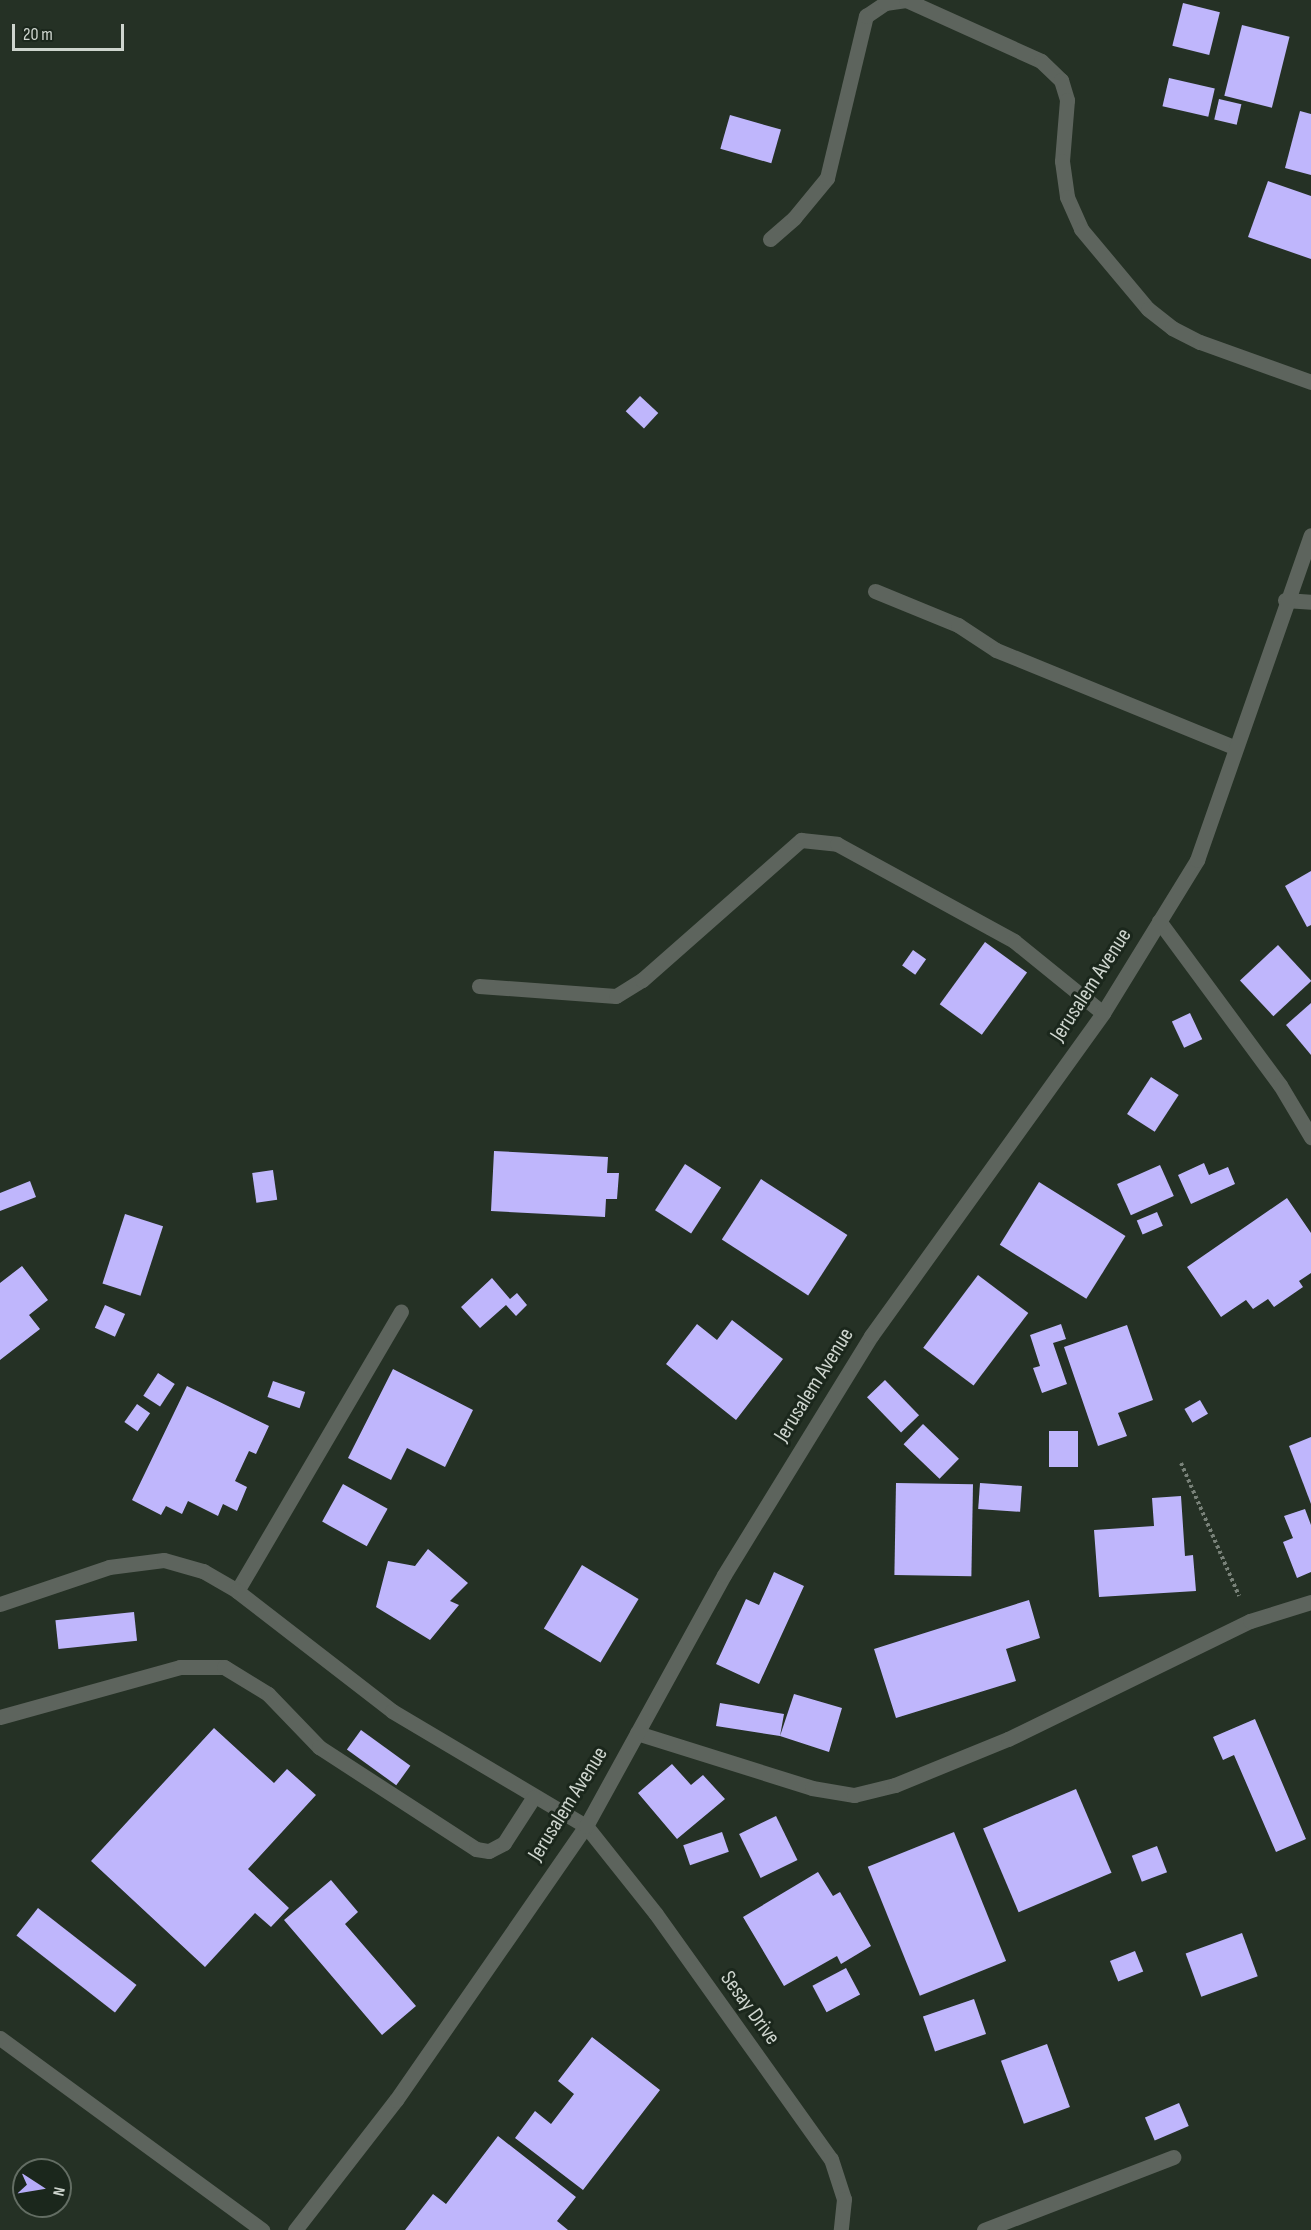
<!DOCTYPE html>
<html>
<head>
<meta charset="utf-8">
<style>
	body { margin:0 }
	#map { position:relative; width:1311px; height:2230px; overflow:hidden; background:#253125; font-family:"Sofia Sans Condensed",sans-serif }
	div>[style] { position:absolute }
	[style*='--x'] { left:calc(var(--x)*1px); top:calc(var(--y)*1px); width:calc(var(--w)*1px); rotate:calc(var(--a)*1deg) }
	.building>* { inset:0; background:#bfb6fc; transform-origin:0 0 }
	.path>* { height:4px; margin-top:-2px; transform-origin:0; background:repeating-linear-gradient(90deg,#798279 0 3px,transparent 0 6px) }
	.minor>* { height:15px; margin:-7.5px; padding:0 7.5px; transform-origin:7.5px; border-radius:7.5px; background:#5d645d }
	span { translate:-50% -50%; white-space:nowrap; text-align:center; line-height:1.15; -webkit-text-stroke:6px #1b271c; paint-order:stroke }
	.street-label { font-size:22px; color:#ced5ce }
	.north { position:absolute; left:12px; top:2158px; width:60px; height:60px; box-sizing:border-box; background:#1b271c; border:2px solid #636d63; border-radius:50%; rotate:102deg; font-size:16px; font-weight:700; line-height:24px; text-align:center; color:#ced5ce }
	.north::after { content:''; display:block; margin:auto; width:21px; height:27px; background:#b6acf8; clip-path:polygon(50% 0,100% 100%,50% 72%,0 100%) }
	.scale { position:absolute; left:12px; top:24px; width:112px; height:27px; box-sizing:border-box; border:3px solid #ced5ce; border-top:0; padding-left:8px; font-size:18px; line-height:21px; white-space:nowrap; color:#ced5ce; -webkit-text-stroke:4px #1b271c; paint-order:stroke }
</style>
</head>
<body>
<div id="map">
	<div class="building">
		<i style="left:1183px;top:3px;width:38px;height:44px;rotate:14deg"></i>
		<i style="left:1242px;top:25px;width:49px;height:73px;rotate:14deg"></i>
		<i style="left:1169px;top:78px;width:47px;height:29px;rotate:13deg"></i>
		<i style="left:1219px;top:99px;width:23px;height:21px;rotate:13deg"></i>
		<i style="clip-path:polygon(1300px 111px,1311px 114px,1311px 175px,1285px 168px)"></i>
		<i style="left:730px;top:115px;width:53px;height:35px;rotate:16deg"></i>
		<i style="clip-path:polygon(1268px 181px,1311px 196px,1311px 259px,1248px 237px)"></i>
		<i style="left:640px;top:396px;width:25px;height:21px;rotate:43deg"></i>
		<i style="clip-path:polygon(1311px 871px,1311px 925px,1307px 927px,1285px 886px)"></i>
		<i style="left:985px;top:942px;width:52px;height:77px;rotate:36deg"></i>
		<i style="left:1278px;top:945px;width:49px;height:52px;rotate:47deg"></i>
		<i style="left:913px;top:950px;width:16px;height:19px;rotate:35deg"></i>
		<i style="clip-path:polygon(1311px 1003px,1311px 1055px,1286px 1025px)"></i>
		<i style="left:1190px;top:1013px;width:29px;height:20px;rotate:65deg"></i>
		<i style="left:1151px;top:1077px;width:33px;height:44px;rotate:33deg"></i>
		<i style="clip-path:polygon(494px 1151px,608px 1157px,607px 1173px,619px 1173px,617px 1199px,606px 1199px,605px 1217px,491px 1211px)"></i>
		<i style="clip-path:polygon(1204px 1163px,1209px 1175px,1228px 1167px,1235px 1184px,1191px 1204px,1178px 1175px)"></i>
		<i style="left:685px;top:1164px;width:43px;height:55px;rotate:33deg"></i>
		<i style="left:1160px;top:1165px;width:34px;height:47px;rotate:66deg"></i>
		<i style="left:273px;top:1170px;width:30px;height:21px;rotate:82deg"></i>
		<i style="left:761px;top:1179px;width:103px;height:72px;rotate:33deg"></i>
		<i style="clip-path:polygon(30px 1181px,36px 1197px,0 1211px,0 1193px)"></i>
		<i style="left:1039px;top:1182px;width:102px;height:74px;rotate:32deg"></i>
		<i style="clip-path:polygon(1287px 1198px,1311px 1233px,1311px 1273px,1299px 1281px,1303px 1287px,1274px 1307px,1268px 1299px,1253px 1309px,1246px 1300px,1221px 1317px,1187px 1267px)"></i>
		<i style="left:1157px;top:1212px;width:15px;height:22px;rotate:67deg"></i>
		<i style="left:125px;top:1214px;width:40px;height:73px;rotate:18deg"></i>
		<i style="clip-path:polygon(22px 1266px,48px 1300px,29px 1315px,40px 1329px,0 1360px,0 1283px)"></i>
		<i style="left:978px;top:1275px;width:63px;height:91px;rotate:37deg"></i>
		<i style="clip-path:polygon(492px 1278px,510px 1299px,517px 1293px,527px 1305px,516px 1316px,506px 1305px,480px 1328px,461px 1307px)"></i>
		<i style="left:105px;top:1305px;width:22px;height:25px;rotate:24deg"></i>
		<i style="clip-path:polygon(732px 1320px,783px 1359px,736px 1420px,666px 1364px,697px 1324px,717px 1340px)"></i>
		<i style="clip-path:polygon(1061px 1324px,1066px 1339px,1053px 1343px,1067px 1384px,1042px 1393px,1033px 1368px,1040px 1366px,1030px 1335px)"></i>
		<i style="clip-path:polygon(1127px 1325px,1153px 1400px,1118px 1413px,1127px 1436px,1098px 1446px,1064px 1347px)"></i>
		<i style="clip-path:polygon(393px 1369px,473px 1410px,445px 1467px,407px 1448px,391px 1480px,348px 1458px)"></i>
		<i style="left:158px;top:1373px;width:20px;height:27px;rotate:33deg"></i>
		<i style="left:885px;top:1380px;width:49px;height:25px;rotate:46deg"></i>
		<i style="left:273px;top:1381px;width:34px;height:17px;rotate:19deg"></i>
		<i style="clip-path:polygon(187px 1386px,269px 1426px,256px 1454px,249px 1451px,235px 1481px,247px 1487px,237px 1511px,223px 1504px,218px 1516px,188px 1501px,182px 1514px,166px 1506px,161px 1515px,132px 1500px)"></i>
		<i style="left:1200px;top:1400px;width:16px;height:18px;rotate:60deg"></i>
		<i style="left:137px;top:1404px;width:16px;height:22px;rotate:35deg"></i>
		<i style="left:923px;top:1424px;width:50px;height:28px;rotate:44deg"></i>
		<i style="left:1049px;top:1431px;width:29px;height:36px"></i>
		<i style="clip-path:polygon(1311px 1437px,1311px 1504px,1289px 1446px)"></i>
		<i style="left:896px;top:1483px;width:77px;height:92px;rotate:1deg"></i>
		<i style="left:980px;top:1483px;width:42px;height:26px;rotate:4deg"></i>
		<i style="left:343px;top:1484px;width:51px;height:43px;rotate:29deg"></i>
		<i style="clip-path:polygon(1181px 1496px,1185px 1556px,1193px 1555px,1196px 1591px,1099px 1597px,1094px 1530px,1154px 1526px,1152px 1498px)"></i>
		<i style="clip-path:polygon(1305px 1509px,1311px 1525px,1311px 1572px,1297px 1578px,1283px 1542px,1293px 1538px,1284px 1516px)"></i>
		<i style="clip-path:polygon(428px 1549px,468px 1583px,450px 1601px,459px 1605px,430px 1640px,376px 1607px,388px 1561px,415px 1566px)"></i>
		<i style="left:582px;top:1565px;width:66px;height:74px;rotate:31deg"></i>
		<i style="clip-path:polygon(774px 1572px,804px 1586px,759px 1684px,716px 1664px,746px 1599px,759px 1605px)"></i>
		<i style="clip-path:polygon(1029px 1600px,1040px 1638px,1006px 1649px,1016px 1681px,896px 1718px,874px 1649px)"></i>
		<i style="left:134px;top:1612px;width:29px;height:79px;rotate:84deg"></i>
		<i style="clip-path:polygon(794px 1694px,842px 1708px,829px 1752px,780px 1736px,716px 1726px,720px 1703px,784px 1714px,780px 1736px)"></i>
		<i style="clip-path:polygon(1255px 1719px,1306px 1839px,1276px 1852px,1234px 1755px,1223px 1760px,1213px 1737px)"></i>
		<i style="clip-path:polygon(214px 1728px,274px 1783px,287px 1769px,316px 1795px,248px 1869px,289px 1908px,271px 1927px,255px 1913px,205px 1967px,91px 1861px)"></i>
		<i style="left:361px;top:1730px;width:61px;height:24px;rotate:36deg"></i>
		<i style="clip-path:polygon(672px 1764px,691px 1785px,703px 1775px,725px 1799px,677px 1839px,638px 1793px)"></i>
		<i style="left:1076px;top:1789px;width:91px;height:101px;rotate:67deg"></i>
		<i style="left:776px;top:1816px;width:49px;height:41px;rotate:64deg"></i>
		<i style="left:722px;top:1832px;width:21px;height:41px;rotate:71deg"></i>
		<i style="left:954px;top:1832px;width:139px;height:93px;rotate:68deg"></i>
		<i style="left:1157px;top:1846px;width:28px;height:27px;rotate:69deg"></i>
		<i style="clip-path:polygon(818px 1872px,833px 1896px,840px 1892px,871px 1946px,841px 1964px,837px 1956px,784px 1986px,743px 1917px)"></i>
		<i style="clip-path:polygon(331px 1880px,358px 1912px,345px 1924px,416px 2006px,382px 2035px,284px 1920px)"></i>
		<i style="left:38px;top:1908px;width:125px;height:35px;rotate:38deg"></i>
		<i style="left:1242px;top:1933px;width:46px;height:60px;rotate:70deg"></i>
		<i style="left:1135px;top:1951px;width:22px;height:27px;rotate:68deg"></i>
		<i style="left:846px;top:1968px;width:30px;height:38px;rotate:62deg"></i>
		<i style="left:974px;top:1999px;width:37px;height:54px;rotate:71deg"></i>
		<i style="clip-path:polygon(592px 2037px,660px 2090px,583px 2190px,515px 2138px,535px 2111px,551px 2124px,574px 2094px,558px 2081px)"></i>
		<i style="left:1047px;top:2044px;width:67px;height:49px;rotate:70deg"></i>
		<i style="left:1179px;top:2103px;width:25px;height:37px;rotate:67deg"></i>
		<i style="clip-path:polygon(498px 2136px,576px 2197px,557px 2221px,568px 2230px,405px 2230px,433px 2194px,446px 2204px)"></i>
	</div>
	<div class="path">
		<i style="--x:1181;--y:1463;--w:145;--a:66.4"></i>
	</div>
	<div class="minor">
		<i style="--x:770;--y:239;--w:32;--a:-41"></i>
		<i style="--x:794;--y:218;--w:52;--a:-50.5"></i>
		<i style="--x:827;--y:178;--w:167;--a:-76.5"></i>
		<i style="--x:866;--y:16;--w:23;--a:-34"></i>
		<i style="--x:885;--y:3;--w:21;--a:-8"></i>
		<i style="--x:906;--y:0;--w:148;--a:24.3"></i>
		<i style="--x:1041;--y:61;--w:28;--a:44"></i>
		<i style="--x:1061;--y:80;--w:21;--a:73"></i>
		<i style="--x:1067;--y:100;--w:61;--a:94.7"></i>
		<i style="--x:1062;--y:161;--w:36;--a:82"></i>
		<i style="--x:1067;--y:197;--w:35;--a:66"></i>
		<i style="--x:1081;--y:229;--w:104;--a:50.1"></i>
		<i style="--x:1148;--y:309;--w:31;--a:38"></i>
		<i style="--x:1172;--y:328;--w:31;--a:27"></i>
		<i style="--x:1200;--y:342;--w:118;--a:19.8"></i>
		<i style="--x:875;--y:591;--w:90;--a:22.3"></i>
		<i style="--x:958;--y:625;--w:45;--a:33.3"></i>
		<i style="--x:996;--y:650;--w:257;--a:22.2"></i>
		<i style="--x:1285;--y:600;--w:26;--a:4"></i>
		<i style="--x:1159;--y:921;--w:204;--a:53.6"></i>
		<i style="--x:1280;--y:1085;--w:61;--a:59.2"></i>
		<i style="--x:479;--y:986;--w:137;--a:4.2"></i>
		<i style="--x:616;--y:996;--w:31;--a:-32"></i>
		<i style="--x:642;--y:980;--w:212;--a:-41.4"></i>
		<i style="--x:801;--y:840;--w:36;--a:6"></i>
		<i style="--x:837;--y:844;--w:202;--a:28.7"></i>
		<i style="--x:1014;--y:941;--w:114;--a:39"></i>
		<i style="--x:237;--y:1591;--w:324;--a:-59.6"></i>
		<i style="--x:0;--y:1604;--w:115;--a:-18.7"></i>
		<i style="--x:109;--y:1567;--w:55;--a:-7.3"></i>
		<i style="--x:164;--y:1560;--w:41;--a:15.8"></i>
		<i style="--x:203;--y:1571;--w:39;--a:30"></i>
		<i style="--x:237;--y:1591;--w:196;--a:37.7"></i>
		<i style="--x:392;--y:1711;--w:226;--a:30.7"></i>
		<i style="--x:586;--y:1826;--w:112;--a:51.5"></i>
		<i style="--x:656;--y:1914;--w:301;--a:54.5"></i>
		<i style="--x:831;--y:2159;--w:42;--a:72"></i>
		<i style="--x:844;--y:2199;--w:31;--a:96"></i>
		<i style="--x:0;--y:1717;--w:187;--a:-15.5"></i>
		<i style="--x:180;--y:1667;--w:44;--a:0"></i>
		<i style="--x:224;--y:1667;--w:52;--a:31.5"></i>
		<i style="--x:268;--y:1694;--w:74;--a:46.1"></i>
		<i style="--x:319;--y:1747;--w:187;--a:33"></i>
		<i style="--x:476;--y:1849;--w:13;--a:9"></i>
		<i style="--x:489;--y:1851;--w:17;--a:-28"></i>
		<i style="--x:504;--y:1843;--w:54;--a:-57.2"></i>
		<i style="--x:637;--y:1733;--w:183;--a:17.4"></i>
		<i style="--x:812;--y:1788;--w:43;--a:9.5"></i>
		<i style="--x:854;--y:1795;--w:42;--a:-13.7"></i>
		<i style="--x:895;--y:1785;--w:122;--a:-22.2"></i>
		<i style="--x:1008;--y:1739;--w:269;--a:-26"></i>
		<i style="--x:1250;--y:1621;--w:64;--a:-17.3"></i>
		<i style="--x:0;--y:2038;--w:325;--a:36.2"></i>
		<i style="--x:295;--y:2230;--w:165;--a:-52.2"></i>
		<i style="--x:396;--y:2100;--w:333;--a:-55.3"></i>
		<i style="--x:586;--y:1826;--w:286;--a:-61.2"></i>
		<i style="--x:724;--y:1575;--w:281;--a:-58.4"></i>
		<i style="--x:871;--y:1336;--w:398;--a:-54.3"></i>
		<i style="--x:1103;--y:1013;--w:180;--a:-58.4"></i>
		<i style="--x:1197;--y:860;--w:344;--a:-70.7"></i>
		<i style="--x:984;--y:2230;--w:203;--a:-21.1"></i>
	</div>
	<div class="street-label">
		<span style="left:1091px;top:985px;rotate:-57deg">Jerusalem Avenue</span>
		<span style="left:814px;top:1385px;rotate:-58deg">Jerusalem Avenue</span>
		<span style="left:568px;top:1804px;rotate:-58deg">Jerusalem Avenue</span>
		<span style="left:750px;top:2008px;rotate:54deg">Sesay Drive</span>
	</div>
	<div class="north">N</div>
	<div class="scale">20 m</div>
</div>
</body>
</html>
